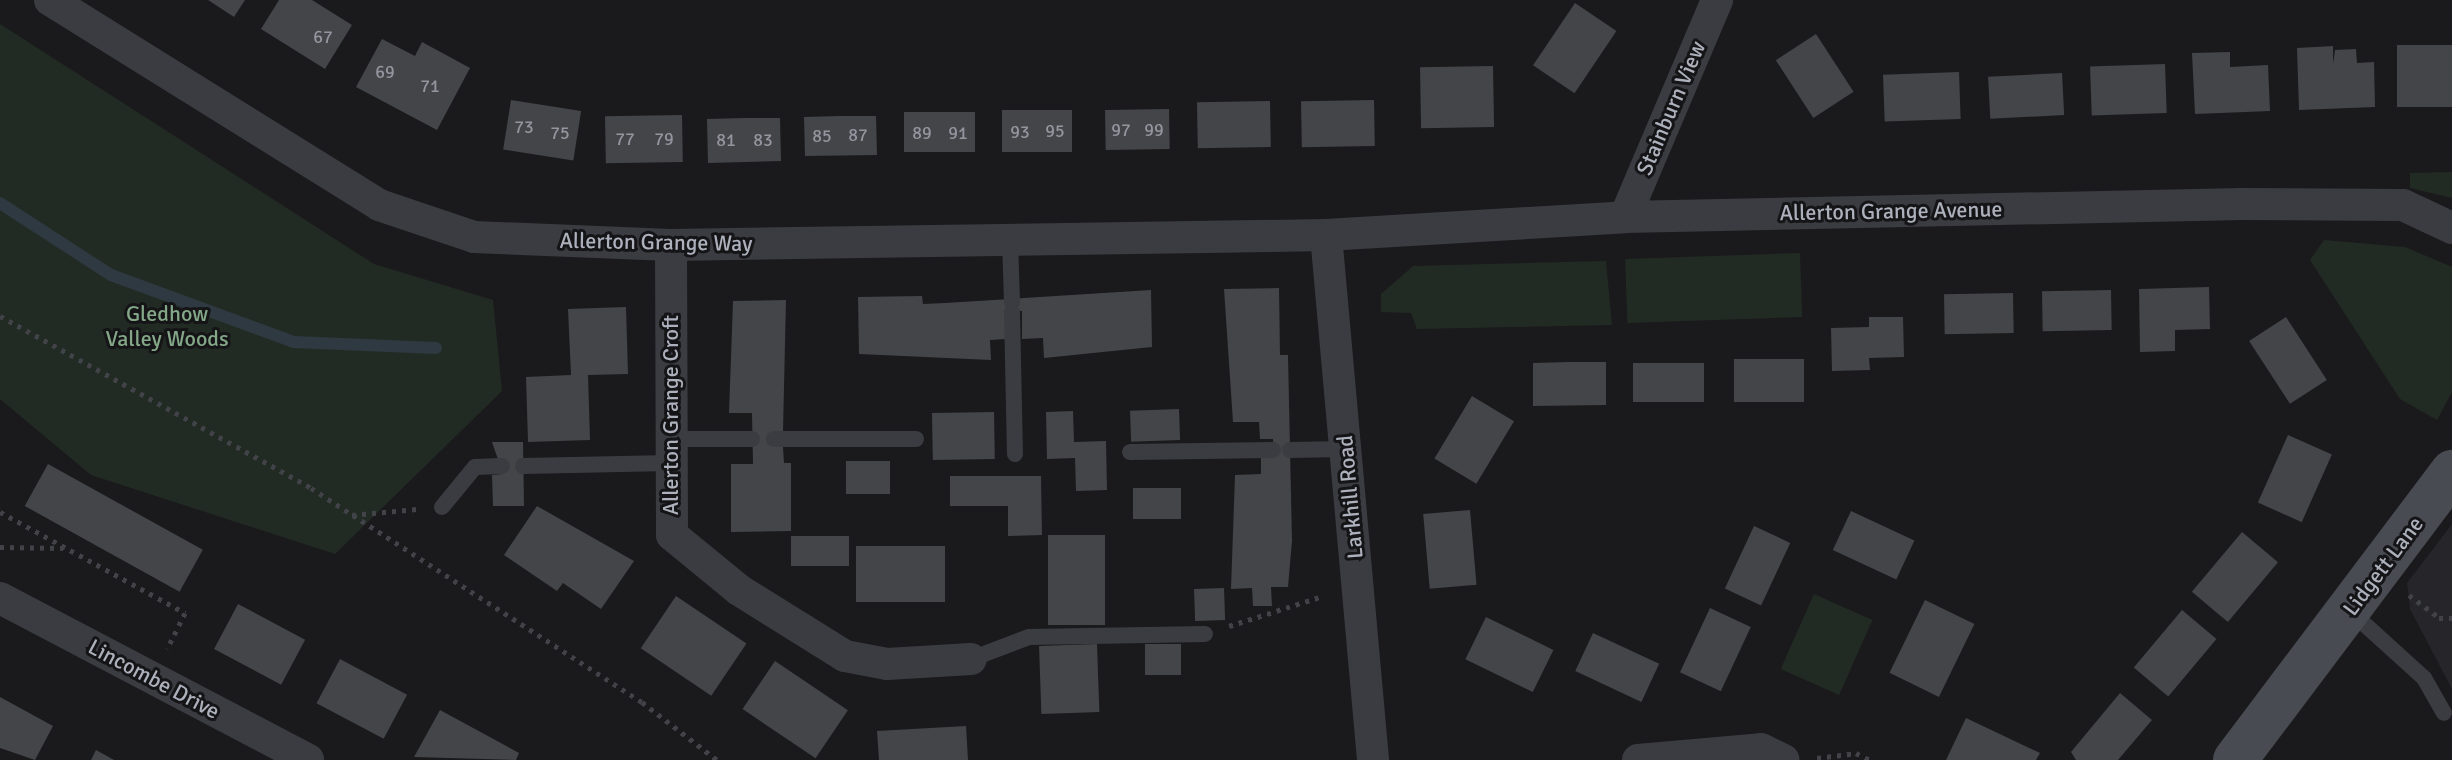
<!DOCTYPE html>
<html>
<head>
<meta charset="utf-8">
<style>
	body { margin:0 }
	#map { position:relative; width:2452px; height:760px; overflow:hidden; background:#1a1a1c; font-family:Signika,sans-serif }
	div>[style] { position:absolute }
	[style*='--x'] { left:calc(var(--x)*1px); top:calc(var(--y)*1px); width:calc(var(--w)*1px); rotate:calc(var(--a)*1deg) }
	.built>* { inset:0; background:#26262a }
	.green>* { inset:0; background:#222b23; transform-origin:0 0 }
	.stream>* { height:12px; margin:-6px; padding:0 6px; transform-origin:6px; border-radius:6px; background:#2f3941 }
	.building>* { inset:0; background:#444549; transform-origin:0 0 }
	.path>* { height:5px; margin-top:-2.5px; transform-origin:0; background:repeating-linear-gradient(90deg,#414349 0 4px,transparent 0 10px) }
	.lane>* { height:16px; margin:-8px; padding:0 8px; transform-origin:8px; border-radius:8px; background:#3b3c42 }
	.street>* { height:32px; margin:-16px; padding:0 16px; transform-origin:16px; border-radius:16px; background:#3b3c42 }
	.secondary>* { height:44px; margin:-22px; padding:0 22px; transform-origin:22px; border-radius:22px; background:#494b52 }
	span { translate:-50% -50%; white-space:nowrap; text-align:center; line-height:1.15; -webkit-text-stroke:6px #151518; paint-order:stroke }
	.number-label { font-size:18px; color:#93969f }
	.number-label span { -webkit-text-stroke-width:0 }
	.street-label { font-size:22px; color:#adb1bc }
	.park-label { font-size:22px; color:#84a787 }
</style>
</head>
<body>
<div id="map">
	<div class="built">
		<i style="clip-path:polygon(2452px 524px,2452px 689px,2410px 609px,2407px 583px)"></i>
	</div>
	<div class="green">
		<i style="clip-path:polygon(0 24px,374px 264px,493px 300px,502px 391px,335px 554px,91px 475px,0 399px)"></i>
		<i style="clip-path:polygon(2452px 172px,2452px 198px,2410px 188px,2410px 173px)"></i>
		<i style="clip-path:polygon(2324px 240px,2405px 247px,2452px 267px,2452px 392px,2437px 420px,2400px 399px,2310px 260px)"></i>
		<i style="left:1800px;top:253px;width:64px;height:175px;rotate:88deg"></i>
		<i style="clip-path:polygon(1606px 261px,1612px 325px,1417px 329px,1411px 313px,1381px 312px,1381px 294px,1413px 266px)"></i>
		<i style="left:1814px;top:594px;width:64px;height:82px;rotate:24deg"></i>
	</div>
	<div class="stream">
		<i style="--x:0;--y:203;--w:132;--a:33"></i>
		<i style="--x:111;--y:275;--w:195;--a:20.1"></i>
		<i style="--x:294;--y:342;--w:142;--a:2.4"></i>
	</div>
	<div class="building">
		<i style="clip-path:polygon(208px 0,245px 0,234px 17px)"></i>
		<i style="clip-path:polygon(279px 0,312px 0,352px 25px,325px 69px,261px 29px)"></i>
		<i style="left:1575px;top:3px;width:50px;height:75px;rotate:34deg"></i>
		<i style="left:1816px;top:34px;width:69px;height:48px;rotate:57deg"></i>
		<i style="clip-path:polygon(382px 39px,415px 56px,422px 42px,470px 68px,437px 130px,356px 87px)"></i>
		<i style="left:2452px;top:45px;width:62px;height:55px;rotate:90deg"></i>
		<i style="clip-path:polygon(2333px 46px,2333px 64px,2335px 50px,2356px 49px,2357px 63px,2374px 62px,2375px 107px,2299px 110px,2297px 48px)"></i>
		<i style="clip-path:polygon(2230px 52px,2230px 67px,2268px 65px,2270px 111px,2195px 114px,2192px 53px)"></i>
		<i style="left:2165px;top:64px;width:49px;height:75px;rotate:88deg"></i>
		<i style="left:1493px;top:66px;width:61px;height:73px;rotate:89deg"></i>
		<i style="left:1959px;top:72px;width:47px;height:76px;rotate:88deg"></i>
		<i style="left:2062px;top:73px;width:42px;height:74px;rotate:87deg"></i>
		<i style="left:511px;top:100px;width:71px;height:50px;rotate:9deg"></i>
		<i style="left:1374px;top:100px;width:46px;height:73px;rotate:89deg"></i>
		<i style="left:1270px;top:101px;width:46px;height:73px;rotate:89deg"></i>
		<i style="left:1169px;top:109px;width:40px;height:64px;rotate:89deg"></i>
		<i style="left:1072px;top:110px;width:42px;height:70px;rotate:90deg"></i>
		<i style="left:975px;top:112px;width:40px;height:71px;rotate:90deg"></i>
		<i style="left:682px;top:115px;width:47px;height:77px;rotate:89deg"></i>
		<i style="clip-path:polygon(840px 116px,876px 116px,877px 155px,805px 156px,804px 117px)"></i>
		<i style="clip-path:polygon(744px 118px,780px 118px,781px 161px,708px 163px,707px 119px)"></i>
		<i style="clip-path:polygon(2209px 287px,2210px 329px,2175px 330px,2175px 351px,2140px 352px,2139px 289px)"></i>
		<i style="clip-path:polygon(1279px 288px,1280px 355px,1288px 355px,1292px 541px,1288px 587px,1271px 587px,1272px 606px,1253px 606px,1252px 588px,1231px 589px,1235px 475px,1261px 474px,1261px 458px,1274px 458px,1273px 439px,1260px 439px,1259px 422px,1233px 422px,1224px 289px)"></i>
		<i style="clip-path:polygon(1151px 290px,1152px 347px,1044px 358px,1043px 338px,1022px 339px,1022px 311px,1005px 312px,1006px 339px,990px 340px,991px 360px,859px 354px,858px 297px,922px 296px,923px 304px,945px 303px)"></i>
		<i style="left:2111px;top:290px;width:40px;height:69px;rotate:89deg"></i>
		<i style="left:2013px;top:293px;width:40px;height:69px;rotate:89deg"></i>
		<i style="clip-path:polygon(786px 300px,783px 431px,774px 431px,774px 447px,783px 447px,784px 463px,791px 463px,791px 531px,731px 532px,731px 464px,753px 464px,752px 413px,729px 413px,733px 301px)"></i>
		<i style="clip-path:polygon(626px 307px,628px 374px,588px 375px,590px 440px,528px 442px,526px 377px,571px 375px,568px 309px)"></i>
		<i style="clip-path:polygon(1869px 317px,1903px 317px,1904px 357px,1869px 358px,1870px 370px,1832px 371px,1831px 328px,1869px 327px)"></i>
		<i style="left:2286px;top:317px;width:75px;height:44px;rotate:57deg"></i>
		<i style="left:1804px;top:359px;width:43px;height:70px;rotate:90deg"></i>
		<i style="clip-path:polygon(1570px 362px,1606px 362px,1606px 405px,1533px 406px,1533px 363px)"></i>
		<i style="left:1704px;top:363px;width:39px;height:71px;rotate:90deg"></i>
		<i style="left:1472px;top:396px;width:49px;height:73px;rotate:31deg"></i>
		<i style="left:1179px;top:409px;width:31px;height:49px;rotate:88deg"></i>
		<i style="clip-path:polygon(1073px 411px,1074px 442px,1106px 441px,1107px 490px,1076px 491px,1075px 458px,1047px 459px,1046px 412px)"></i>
		<i style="left:994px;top:412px;width:47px;height:62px;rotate:89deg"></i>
		<i style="left:2288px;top:435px;width:48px;height:74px;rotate:24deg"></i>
		<i style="clip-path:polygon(492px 442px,523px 442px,524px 506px,493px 506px,492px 475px,503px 474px)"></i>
		<i style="left:846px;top:461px;width:44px;height:33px"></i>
		<i style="left:48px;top:464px;width:177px;height:48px;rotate:29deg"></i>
		<i style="clip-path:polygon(950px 476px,1041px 476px,1042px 535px,1008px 536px,1008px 506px,950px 506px)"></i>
		<i style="left:1181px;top:488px;width:31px;height:48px;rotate:90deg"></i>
		<i style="clip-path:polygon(537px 506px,634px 561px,601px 609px,563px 583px,557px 591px,504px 555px)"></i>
		<i style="left:1470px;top:510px;width:75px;height:47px;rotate:85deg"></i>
		<i style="left:1851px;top:511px;width:70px;height:43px;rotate:25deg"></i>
		<i style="left:1754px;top:526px;width:40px;height:69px;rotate:25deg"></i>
		<i style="left:2242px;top:532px;width:47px;height:78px;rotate:40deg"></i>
		<i style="left:1048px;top:535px;width:57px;height:90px"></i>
		<i style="left:849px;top:536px;width:30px;height:58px;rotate:90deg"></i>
		<i style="left:945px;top:546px;width:56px;height:89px;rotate:90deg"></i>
		<i style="left:1224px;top:588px;width:32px;height:30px;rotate:88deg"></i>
		<i style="left:676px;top:596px;width:85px;height:63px;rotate:34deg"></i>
		<i style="left:1925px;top:600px;width:55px;height:81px;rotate:26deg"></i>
		<i style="left:238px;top:604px;width:76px;height:51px;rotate:28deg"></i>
		<i style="left:1710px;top:608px;width:45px;height:71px;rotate:25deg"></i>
		<i style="left:2182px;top:610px;width:45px;height:75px;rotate:40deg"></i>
		<i style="left:1486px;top:617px;width:75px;height:47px;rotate:26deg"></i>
		<i style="left:1593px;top:633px;width:73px;height:42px;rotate:25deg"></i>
		<i style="left:1097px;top:644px;width:68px;height:58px;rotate:88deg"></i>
		<i style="left:1145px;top:644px;width:36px;height:31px"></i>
		<i style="left:340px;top:659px;width:76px;height:50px;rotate:28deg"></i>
		<i style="left:775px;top:661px;width:88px;height:58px;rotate:34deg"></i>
		<i style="clip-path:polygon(2120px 693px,2152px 720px,2118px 760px,2076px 760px,2071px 752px)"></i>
		<i style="clip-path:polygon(0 697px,53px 726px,35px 760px,0 748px)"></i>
		<i style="clip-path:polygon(440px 710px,519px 753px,516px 760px,414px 757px)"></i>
		<i style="clip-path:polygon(1966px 718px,2040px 753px,2036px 760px,1946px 760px)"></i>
		<i style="clip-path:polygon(966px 726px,968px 760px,879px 760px,877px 731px)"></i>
		<i style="clip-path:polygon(96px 750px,114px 760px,91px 760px)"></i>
	</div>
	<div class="path">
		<i style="--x:0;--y:316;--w:355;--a:28.9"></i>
		<i style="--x:311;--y:488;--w:394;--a:32.9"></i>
		<i style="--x:642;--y:702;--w:95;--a:37.7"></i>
		<i style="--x:0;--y:512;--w:211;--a:28.6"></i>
		<i style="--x:185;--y:613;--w:40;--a:116.6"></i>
		<i style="--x:352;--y:515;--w:65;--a:-5.3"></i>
		<i style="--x:0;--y:547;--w:63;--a:0.9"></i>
		<i style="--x:2409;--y:595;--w:38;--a:37"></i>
		<i style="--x:2439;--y:618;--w:13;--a:0"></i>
		<i style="--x:1229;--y:626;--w:99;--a:-17.7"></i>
		<i style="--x:1817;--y:758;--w:39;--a:-7"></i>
		<i style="--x:1856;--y:753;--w:16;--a:27"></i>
	</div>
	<div class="lane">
		<i style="--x:1010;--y:239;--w:63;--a:88.2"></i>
		<i style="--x:1012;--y:312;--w:142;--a:88.8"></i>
		<i style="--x:670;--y:439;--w:82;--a:0"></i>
		<i style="--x:774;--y:439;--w:142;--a:0"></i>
		<i style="--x:1290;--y:450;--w:55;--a:-1"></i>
		<i style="--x:1130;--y:452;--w:143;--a:-0.8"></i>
		<i style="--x:523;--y:466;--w:147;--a:-1.2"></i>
		<i style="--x:442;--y:507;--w:52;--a:-50.5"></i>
		<i style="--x:475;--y:467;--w:27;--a:-2"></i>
		<i style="--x:2350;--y:611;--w:100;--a:42.2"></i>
		<i style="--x:2424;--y:678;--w:40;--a:60.3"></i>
		<i style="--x:971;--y:659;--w:62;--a:-20.8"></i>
		<i style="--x:1029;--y:637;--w:176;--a:-1"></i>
	</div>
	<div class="street">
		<i style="--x:50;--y:0;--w:388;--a:31.9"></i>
		<i style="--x:379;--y:205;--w:100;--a:18.6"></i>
		<i style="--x:474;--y:237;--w:197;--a:2.3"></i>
		<i style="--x:671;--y:245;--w:655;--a:-0.87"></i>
		<i style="--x:1326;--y:235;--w:300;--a:-3.4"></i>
		<i style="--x:1625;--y:217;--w:617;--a:-1.21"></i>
		<i style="--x:2242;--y:204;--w:161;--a:0.4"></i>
		<i style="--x:2403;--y:205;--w:54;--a:25.1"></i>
		<i style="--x:1625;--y:217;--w:236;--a:-67"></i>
		<i style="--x:1326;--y:235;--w:527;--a:84.88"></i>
		<i style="--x:671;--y:245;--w:290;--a:89.8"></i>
		<i style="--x:672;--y:535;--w:87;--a:39.4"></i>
		<i style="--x:739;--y:590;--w:125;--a:31.9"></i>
		<i style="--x:845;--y:656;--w:43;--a:10.8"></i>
		<i style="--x:887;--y:664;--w:84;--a:-3.4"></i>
		<i style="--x:0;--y:598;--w:348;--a:27.7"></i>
		<i style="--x:1638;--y:760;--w:123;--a:-5.1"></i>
		<i style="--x:1761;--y:749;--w:25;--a:26"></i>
	</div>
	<div class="secondary">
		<i style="--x:2235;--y:760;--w:361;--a:-53"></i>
	</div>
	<div class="number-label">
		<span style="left:323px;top:37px">67</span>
		<span style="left:385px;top:72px">69</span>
		<span style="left:430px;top:86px">71</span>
		<span style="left:524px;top:127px">73</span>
		<span style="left:1121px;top:130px">97</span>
		<span style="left:1154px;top:130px">99</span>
		<span style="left:1055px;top:131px">95</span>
		<span style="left:1020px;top:132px">93</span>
		<span style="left:560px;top:133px">75</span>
		<span style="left:922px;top:133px">89</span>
		<span style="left:958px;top:133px">91</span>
		<span style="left:858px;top:135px">87</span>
		<span style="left:822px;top:136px">85</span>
		<span style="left:625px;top:139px">77</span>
		<span style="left:664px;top:139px">79</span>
		<span style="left:726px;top:140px">81</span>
		<span style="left:763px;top:140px">83</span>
	</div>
	<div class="street-label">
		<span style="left:1671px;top:108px;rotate:-67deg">Stainburn View</span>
		<span style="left:1891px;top:211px;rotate:-1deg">Allerton Grange Avenue</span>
		<span style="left:656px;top:242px;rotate:1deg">Allerton Grange Way</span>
		<span style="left:671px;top:415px;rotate:-90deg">Allerton Grange Croft</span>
		<span style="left:1350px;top:497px;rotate:-95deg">Larkhill Road</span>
		<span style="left:2383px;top:566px;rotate:-53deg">Lidgett Lane</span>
		<span style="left:154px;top:679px;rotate:28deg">Lincombe Drive</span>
	</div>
	<div class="park-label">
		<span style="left:167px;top:326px">Gledhow<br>Valley Woods</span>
	</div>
</div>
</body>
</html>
